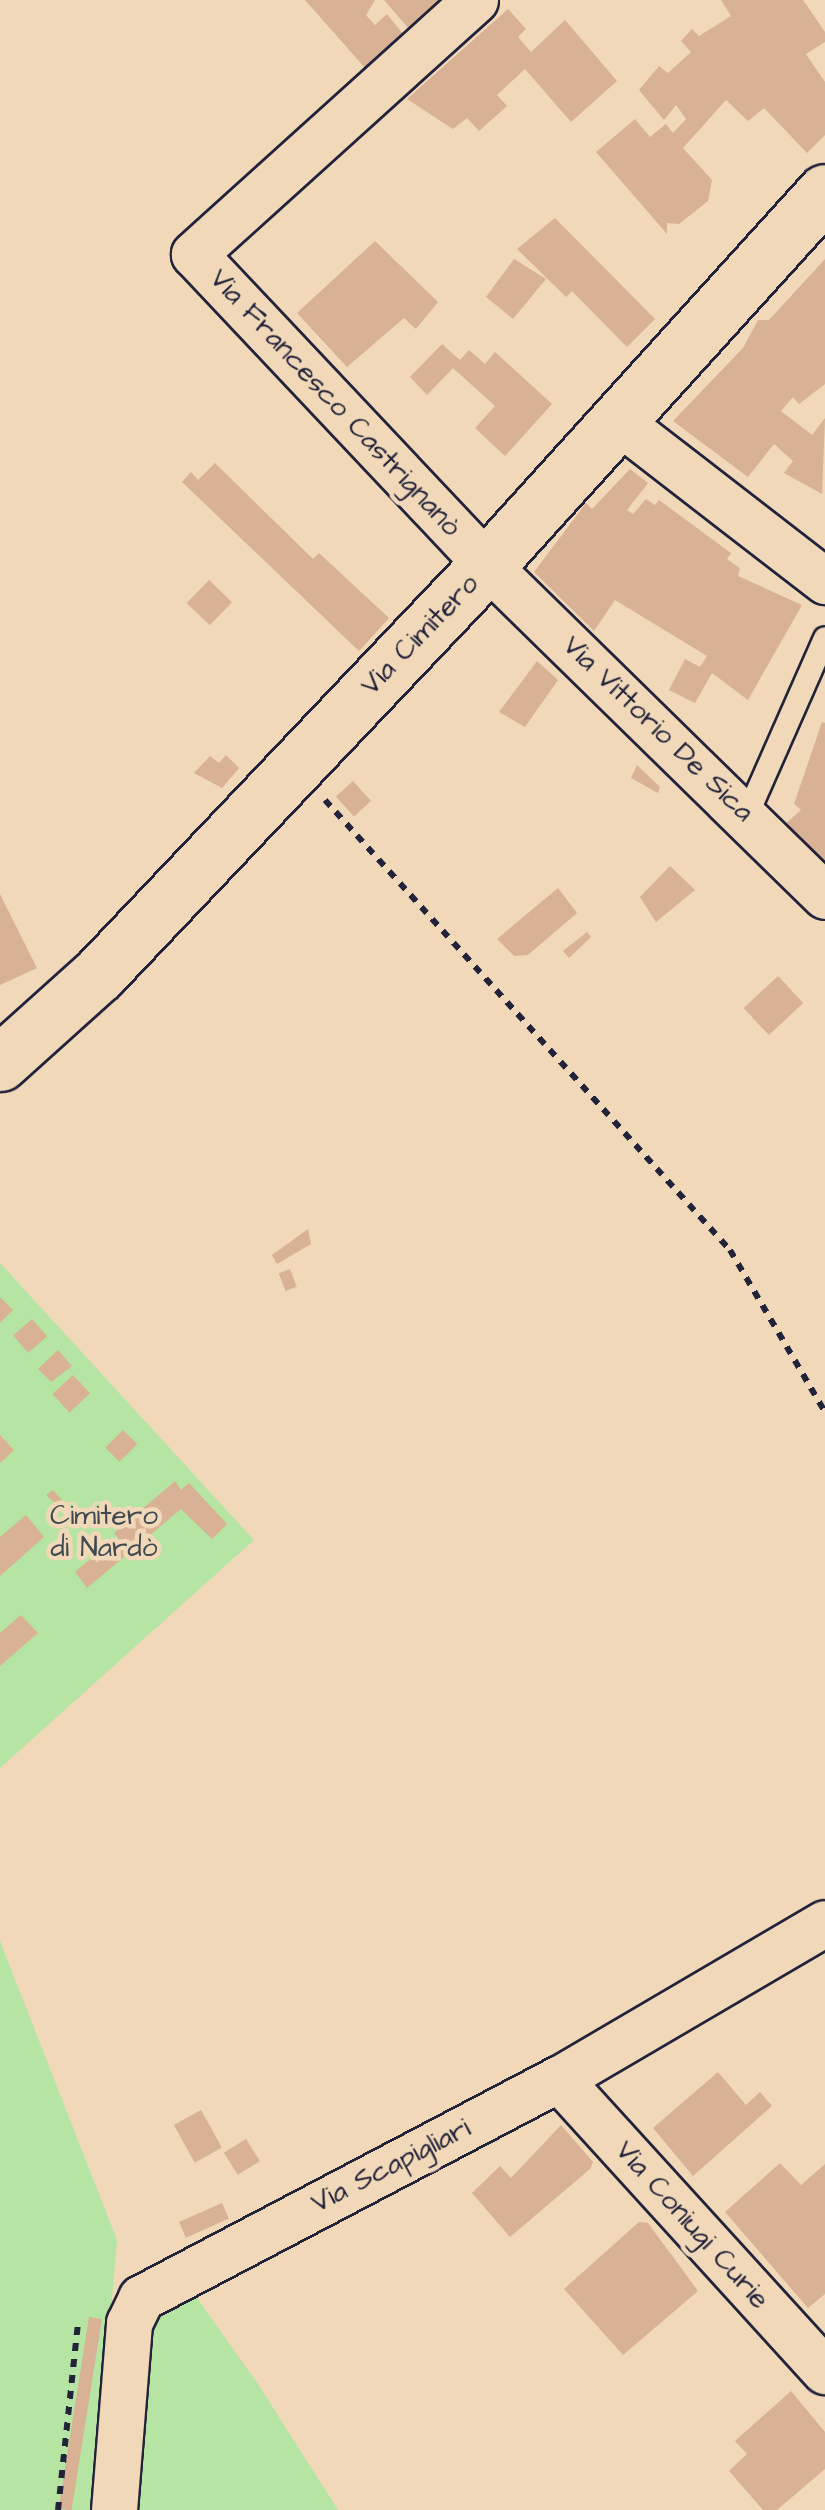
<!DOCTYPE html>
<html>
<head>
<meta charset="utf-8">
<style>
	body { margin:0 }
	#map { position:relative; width:825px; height:2510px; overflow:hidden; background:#f1d8b8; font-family:"Architects Daughter",sans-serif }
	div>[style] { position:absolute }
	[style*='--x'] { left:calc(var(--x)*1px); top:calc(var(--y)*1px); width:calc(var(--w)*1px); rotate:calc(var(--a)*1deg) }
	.green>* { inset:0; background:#b5e4a3 }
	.building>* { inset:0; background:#d9b195; transform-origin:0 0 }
	.path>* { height:6px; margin-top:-3px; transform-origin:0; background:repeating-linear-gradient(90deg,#22223b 0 8px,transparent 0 16px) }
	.roads { filter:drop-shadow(2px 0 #22223b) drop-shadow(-2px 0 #22223b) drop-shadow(0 2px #22223b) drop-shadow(0 -2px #22223b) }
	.service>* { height:22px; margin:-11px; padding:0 11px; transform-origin:11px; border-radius:11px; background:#f1d8b8 }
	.minor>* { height:45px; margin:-22.5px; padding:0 22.5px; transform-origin:22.5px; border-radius:22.5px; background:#f1d8b8 }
	.tertiary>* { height:55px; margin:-27.5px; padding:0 27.5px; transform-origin:27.5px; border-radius:27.5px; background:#f1d8b8 }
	span { translate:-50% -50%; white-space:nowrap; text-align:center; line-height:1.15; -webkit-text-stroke:9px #f1d8b8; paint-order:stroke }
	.street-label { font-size:28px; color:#22223b }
	.park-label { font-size:28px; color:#3f4950 }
</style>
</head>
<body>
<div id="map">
	<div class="green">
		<i style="clip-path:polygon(0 1263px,254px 1540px,0 1768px)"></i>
		<i style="clip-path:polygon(0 1941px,117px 2240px,94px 2510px,0 2510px)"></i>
		<i style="clip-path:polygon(190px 2288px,258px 2384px,338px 2510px,129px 2510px,136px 2387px,156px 2307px)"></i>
	</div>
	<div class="building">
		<i style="clip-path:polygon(305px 0,375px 0,366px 15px,375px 25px,387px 14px,403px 34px,366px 69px)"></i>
		<i style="clip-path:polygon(384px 0,441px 0,409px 29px)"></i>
		<i style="clip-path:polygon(721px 0,803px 0,825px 32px,825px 42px,806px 54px,825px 82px,825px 135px,807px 153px,764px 108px,748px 121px,726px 100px,683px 148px,712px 180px,708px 201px,679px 224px,667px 223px,667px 234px,596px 152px,635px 119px,650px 137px,666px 124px,673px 133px,686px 119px,676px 105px,664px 120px,639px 90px,659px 66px,668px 73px,691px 52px,681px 41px,692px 29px,699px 36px,731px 16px)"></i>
		<i style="clip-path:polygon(508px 9px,526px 29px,518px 37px,531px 52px,565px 20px,617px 81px,571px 122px,525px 69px,497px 95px,507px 106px,479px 131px,467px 118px,453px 129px,407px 99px)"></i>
		<i style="clip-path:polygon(555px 218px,655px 319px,627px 347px,572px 291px,566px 297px,517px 249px)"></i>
		<i style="clip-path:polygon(375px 241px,438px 302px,416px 329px,404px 318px,347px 367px,297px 313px)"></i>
		<i style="clip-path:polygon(514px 259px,546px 279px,513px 319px,486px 297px)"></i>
		<i style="clip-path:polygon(825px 259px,825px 384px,799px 404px,793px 397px,781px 411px,812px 435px,825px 418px,822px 494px,784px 473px,793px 461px,774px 444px,748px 477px,673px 421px,743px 348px,758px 320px,769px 320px)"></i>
		<i style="clip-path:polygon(442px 344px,460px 360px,469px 350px,485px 364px,495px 352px,552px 404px,505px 456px,475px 428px,495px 406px,453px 368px,427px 395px,410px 377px)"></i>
		<i style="clip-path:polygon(215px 463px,313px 559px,319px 553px,389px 618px,359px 651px,182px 482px,191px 472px,198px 480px)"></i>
		<i style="clip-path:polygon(630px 469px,648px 483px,627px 510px,633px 514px,646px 499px,655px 505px,659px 500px,731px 553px,727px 559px,740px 568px,738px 576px,802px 605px,748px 700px,712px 673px,695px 703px,669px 690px,685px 659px,700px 667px,707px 656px,615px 600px,594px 631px,534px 572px,586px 503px,592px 509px)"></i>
		<i style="left:209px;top:580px;width:32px;height:32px;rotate:44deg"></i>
		<i style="clip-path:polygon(537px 661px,558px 680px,525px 727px,499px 712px)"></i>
		<i style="clip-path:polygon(822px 722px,825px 723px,825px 869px,782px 827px,801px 810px,794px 804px)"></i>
		<i style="clip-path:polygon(226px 755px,239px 768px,222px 788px,194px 773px,210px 756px,219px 763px)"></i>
		<i style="clip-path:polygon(637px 765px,660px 787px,658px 793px,631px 778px)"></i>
		<i style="left:353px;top:781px;width:27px;height:23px;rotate:48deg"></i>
		<i style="clip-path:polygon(670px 866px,695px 890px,656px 922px,640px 897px)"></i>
		<i style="clip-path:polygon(558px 888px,577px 913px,528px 955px,514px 956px,497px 939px)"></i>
		<i style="clip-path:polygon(0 894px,37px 968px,0 985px)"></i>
		<i style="clip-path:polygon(587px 932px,591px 937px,569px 958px,563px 951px)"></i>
		<i style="left:778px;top:976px;width:37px;height:47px;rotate:47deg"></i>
		<i style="clip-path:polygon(308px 1229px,311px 1244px,277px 1264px,272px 1255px)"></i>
		<i style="left:290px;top:1269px;width:19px;height:12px;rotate:69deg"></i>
		<i style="clip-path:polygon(0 1297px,13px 1310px,0 1323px)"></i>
		<i style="left:32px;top:1319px;width:23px;height:25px;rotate:49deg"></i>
		<i style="clip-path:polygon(58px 1350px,72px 1366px,51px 1382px,38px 1369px)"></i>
		<i style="left:73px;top:1375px;width:25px;height:28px;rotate:47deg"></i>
		<i style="left:123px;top:1430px;width:20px;height:25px;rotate:45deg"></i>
		<i style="clip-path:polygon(0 1435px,14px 1450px,0 1463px)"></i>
		<i style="clip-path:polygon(175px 1481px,181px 1490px,189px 1483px,227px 1524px,212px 1539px,181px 1509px,87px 1588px,75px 1572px,107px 1545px,114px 1551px,122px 1543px,114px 1533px)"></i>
		<i style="clip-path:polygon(53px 1490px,62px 1500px,57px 1505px,46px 1495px)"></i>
		<i style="clip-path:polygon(26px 1515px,44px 1537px,0 1576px,0 1537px)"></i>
		<i style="clip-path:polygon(21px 1615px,38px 1633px,0 1666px,0 1633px)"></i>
		<i style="clip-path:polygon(718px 2072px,746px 2105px,760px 2092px,772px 2106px,693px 2176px,653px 2128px)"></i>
		<i style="left:201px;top:2110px;width:43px;height:31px;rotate:61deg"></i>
		<i style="clip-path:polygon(561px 2125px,593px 2162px,590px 2169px,510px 2237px,472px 2193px,500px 2166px,511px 2178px)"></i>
		<i style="left:246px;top:2139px;width:26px;height:26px;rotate:58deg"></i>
		<i style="clip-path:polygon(780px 2163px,801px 2185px,825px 2164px,825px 2294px,808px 2308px,725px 2212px)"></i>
		<i style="left:222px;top:2203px;width:17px;height:47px;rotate:66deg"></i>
		<i style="clip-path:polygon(639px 2222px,648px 2223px,698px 2291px,623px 2355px,564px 2289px)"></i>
		<i style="left:89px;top:2317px;width:13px;height:194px;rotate:9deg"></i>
		<i style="clip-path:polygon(791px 2391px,825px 2432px,825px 2469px,777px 2510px,763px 2510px,729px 2471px,747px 2454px,735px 2441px)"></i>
	</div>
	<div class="path">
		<i style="--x:325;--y:800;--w:605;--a:48.01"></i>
		<i style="--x:730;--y:1250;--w:188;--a:59.6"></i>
		<i style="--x:58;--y:2510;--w:187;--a:-83.9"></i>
	</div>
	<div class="roads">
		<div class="service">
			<i style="--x:747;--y:815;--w:193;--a:-66.2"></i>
		</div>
		<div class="minor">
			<i style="--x:475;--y:0;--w:379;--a:137.9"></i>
			<i style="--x:194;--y:254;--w:427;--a:46.7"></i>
			<i style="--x:487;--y:565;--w:473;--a:44.4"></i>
			<i style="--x:618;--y:421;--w:262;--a:37.7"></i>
			<i style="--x:559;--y:2079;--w:395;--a:47.7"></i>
			<i style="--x:114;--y:2510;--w:188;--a:-85.4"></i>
			<i style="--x:129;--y:2323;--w:28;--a:-64"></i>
			<i style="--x:141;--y:2298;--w:472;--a:-27.7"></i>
			<i style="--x:559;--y:2079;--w:308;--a:-30.4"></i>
		</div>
		<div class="tertiary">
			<i style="--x:0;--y:1063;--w:133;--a:-42"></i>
			<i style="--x:99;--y:974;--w:564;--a:-46.51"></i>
			<i style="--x:487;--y:565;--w:503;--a:-47.82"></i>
		</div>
	</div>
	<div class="street-label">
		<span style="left:335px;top:403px;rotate:47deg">Via Francesco Castrignanò</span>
		<span style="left:420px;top:635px;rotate:-46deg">Via Cimitero</span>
		<span style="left:658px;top:729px;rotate:44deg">Via Vittorio De Sica</span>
		<span style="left:391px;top:2166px;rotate:-27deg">Via Scapigliari</span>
		<span style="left:692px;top:2225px;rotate:48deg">Via Coniugi Curie</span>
	</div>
	<div class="park-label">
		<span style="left:104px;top:1532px">Cimitero<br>di Nardò</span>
	</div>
</div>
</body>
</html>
